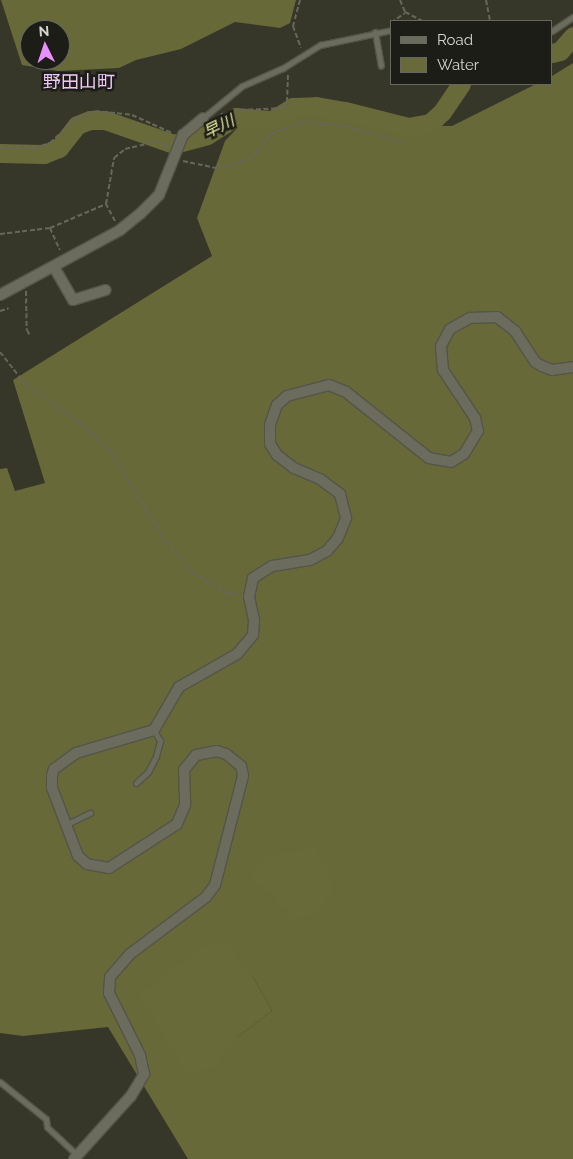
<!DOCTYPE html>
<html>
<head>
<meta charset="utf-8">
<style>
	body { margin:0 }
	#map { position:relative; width:573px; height:1159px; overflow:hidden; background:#363629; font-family:Raleway,"Noto Sans JP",sans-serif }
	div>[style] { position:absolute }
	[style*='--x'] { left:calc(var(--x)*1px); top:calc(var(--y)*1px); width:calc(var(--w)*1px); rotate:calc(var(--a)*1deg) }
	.forest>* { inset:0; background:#676938 }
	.water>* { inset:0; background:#696a3a }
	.river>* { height:19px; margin:-9.5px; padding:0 9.5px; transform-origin:9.5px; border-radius:9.5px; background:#696a3a }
	.path>* { height:2px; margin-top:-1px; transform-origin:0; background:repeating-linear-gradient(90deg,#66665a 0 5px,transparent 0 7.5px) }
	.roads { filter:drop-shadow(1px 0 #545549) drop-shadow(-1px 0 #545549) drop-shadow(0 1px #545549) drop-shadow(0 -1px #545549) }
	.lane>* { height:5px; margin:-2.5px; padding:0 2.5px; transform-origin:2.5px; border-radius:2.5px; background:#6b6c5d }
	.street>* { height:10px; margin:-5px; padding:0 5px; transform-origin:5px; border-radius:5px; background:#6b6c5d }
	span { translate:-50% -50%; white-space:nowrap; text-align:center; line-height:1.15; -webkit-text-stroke:5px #1d1d17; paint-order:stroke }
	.water-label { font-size:16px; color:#e6e99c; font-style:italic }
	.quarter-label { font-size:18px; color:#efc7f8 }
	.legend { position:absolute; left:390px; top:20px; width:162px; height:65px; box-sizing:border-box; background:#1d1d17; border:1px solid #66675f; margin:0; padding:6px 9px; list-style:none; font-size:15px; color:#d4d5cc }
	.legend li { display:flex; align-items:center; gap:10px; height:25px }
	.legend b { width:25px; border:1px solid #66675f }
	.north { position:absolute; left:20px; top:20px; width:50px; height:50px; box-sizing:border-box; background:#1d1d17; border:1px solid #66675f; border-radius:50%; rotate:356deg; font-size:14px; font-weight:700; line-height:20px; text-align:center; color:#d4d5cc }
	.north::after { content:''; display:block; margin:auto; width:18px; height:22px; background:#ea8dfd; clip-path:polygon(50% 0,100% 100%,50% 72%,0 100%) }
</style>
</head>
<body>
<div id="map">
	<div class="forest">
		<i style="clip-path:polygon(evenodd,1px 0,296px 0,290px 23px,280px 28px,235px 22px,181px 49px,136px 60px,119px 68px,58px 71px,22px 65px,1px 0,30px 30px,60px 30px,60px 60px,30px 60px,30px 30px)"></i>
		<i style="clip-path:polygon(evenodd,573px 63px,573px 1159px,188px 1159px,108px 1027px,23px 1036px,0 1033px,0 469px,7px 468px,15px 491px,45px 483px,13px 380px,212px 256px,197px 218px,225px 141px,244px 121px,289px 104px,345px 109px,384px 125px,452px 126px,536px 84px,552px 84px,552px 76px,573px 63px,253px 977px,272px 1011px,237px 1037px,253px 977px)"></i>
	</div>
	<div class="water">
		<i style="clip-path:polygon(314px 847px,328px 867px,332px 892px,317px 913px,294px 920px,266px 890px,250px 878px,262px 858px)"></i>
		<i style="clip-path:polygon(225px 941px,253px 977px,272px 1011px,237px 1037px,212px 1070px,185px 1072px,139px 995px,203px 947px)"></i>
	</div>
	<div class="river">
		<i style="--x:552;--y:53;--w:8;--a:-14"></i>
		<i style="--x:560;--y:51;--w:20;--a:-49"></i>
		<i style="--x:0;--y:153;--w:44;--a:1.3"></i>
		<i style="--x:44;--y:154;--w:16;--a:-22"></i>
		<i style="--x:59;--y:148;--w:29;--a:-52"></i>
		<i style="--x:77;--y:125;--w:14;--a:-21"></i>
		<i style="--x:90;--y:120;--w:15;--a:0"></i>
		<i style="--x:105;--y:120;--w:73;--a:19.2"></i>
		<i style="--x:174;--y:144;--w:34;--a:-15"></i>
		<i style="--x:207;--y:135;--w:34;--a:-32"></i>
		<i style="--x:236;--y:117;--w:36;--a:5"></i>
		<i style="--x:272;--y:120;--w:25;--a:-32"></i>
		<i style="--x:293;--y:107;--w:23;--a:-2"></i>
		<i style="--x:316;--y:106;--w:29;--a:10"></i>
		<i style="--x:345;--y:111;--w:65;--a:14.3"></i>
		<i style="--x:408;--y:127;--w:22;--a:-10"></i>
		<i style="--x:430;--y:123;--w:16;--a:-43"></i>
		<i style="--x:442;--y:112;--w:34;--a:-56"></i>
	</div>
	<div class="path">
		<i style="--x:300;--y:0;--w:27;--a:105"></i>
		<i style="--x:293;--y:26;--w:23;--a:70"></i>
		<i style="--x:400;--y:0;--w:13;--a:67"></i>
		<i style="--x:405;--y:12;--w:20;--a:27"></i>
		<i style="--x:486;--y:0;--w:21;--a:79"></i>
		<i style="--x:391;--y:23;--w:17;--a:-36"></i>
		<i style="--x:221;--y:113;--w:4;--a:45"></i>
		<i style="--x:224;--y:116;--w:18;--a:-19"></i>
		<i style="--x:241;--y:110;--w:42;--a:-2.7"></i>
		<i style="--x:283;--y:108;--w:7;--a:-56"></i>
		<i style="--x:287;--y:102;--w:28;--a:-88"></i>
		<i style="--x:0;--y:148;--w:34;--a:0"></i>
		<i style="--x:34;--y:148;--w:17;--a:-17"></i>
		<i style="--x:50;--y:143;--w:35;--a:-43"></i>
		<i style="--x:76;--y:119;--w:21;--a:-23"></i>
		<i style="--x:95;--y:111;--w:37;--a:6"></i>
		<i style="--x:132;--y:115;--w:44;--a:24.2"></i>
		<i style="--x:183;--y:161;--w:35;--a:12"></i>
		<i style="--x:217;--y:168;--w:25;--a:-14"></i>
		<i style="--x:241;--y:162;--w:21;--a:-31"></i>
		<i style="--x:259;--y:151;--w:20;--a:-57"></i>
		<i style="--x:270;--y:134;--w:37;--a:-19"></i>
		<i style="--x:305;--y:122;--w:40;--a:5.7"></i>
		<i style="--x:345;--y:126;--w:62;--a:15.8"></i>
		<i style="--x:115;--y:221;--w:19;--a:-118"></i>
		<i style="--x:106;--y:204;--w:47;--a:-80.1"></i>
		<i style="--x:114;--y:158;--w:14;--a:-39"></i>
		<i style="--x:125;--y:149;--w:32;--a:-13"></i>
		<i style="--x:156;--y:142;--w:13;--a:18"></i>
		<i style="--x:50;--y:228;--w:24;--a:66"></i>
		<i style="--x:0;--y:234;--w:50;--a:-6.8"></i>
		<i style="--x:50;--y:228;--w:61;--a:-23.2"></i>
		<i style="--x:26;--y:291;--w:39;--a:89"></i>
		<i style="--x:27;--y:330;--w:7;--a:63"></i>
		<i style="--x:0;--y:311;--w:9;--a:-18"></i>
		<i style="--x:0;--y:352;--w:42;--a:51.8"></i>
		<i style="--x:26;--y:385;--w:65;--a:34.9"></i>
		<i style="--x:79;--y:422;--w:40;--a:42"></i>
		<i style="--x:109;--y:449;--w:107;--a:58.4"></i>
		<i style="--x:165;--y:540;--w:42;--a:49.8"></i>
		<i style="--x:192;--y:572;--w:42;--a:30.3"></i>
		<i style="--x:228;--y:593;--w:12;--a:9"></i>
	</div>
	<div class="roads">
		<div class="lane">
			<i style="--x:552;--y:31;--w:25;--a:-34"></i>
			<i style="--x:375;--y:32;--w:34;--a:80"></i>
			<i style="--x:203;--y:118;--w:50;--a:-39.4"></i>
			<i style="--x:242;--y:86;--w:45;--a:-23.7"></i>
			<i style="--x:283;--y:68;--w:44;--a:-31.9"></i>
			<i style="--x:320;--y:45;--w:74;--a:-11.8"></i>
			<i style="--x:136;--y:783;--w:16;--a:-43"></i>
			<i style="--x:148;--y:772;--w:18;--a:-63"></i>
			<i style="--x:156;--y:756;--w:16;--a:-75"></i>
			<i style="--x:160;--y:741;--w:13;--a:-119"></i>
			<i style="--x:65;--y:825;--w:28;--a:-26"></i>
			<i style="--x:0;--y:1082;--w:59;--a:38.8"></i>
			<i style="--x:46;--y:1119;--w:8;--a:83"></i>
			<i style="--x:47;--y:1127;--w:41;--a:43"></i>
		</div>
		<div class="street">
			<i style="--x:54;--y:267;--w:38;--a:60"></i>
			<i style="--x:73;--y:300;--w:34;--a:-17"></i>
			<i style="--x:0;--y:295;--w:136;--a:-28.4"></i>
			<i style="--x:120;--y:230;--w:26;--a:-39"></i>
			<i style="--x:140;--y:214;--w:27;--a:-45"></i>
			<i style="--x:159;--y:195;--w:65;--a:-68.2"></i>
			<i style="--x:183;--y:135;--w:26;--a:-40"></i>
			<i style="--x:74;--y:1159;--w:85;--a:-47.9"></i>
			<i style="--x:131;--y:1096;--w:26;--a:-59"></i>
			<i style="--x:144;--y:1074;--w:19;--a:-102"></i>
			<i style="--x:140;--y:1055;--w:69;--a:-116.6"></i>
			<i style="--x:109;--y:993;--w:16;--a:-86"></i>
			<i style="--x:110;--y:977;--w:30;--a:-49"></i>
			<i style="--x:130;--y:954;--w:95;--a:-36.9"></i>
			<i style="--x:206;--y:897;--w:15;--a:-53"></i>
			<i style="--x:215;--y:885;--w:113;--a:-75.6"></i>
			<i style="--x:243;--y:776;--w:10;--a:-101"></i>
			<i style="--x:241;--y:766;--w:19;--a:-141"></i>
			<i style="--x:226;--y:754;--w:9;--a:-162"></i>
			<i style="--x:217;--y:751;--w:21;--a:169"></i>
			<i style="--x:196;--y:755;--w:19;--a:129"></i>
			<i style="--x:184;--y:770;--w:35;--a:88"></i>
			<i style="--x:185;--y:805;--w:21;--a:113"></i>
			<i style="--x:177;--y:824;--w:81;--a:147.1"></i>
			<i style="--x:109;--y:868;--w:22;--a:-170"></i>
			<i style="--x:87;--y:864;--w:12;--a:-138"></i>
			<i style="--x:78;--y:856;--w:73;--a:-110.9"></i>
			<i style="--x:52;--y:788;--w:13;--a:-90"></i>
			<i style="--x:52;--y:775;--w:6;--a:-72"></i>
			<i style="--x:54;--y:769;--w:27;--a:-36"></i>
			<i style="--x:76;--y:753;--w:81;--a:-16.4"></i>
			<i style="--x:154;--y:730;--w:50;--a:-59.8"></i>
			<i style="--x:179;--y:687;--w:67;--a:-29.6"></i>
			<i style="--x:237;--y:654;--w:25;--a:-50"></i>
			<i style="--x:253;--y:635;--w:15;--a:-86"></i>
			<i style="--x:254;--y:620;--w:24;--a:-102"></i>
			<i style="--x:249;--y:597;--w:19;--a:-78"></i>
			<i style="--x:253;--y:578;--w:22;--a:-32"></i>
			<i style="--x:272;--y:566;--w:38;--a:-9"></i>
			<i style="--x:310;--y:560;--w:19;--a:-28"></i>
			<i style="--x:327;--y:551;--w:17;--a:-50"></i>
			<i style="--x:338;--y:538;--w:22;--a:-68"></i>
			<i style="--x:346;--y:518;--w:25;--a:-104"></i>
			<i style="--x:340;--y:494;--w:25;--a:-143"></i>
			<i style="--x:320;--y:479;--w:28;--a:-157"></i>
			<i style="--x:294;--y:468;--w:21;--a:-143"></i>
			<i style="--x:277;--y:455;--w:13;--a:-122"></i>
			<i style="--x:270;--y:444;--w:19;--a:-90"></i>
			<i style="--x:270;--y:425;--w:21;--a:-71"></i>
			<i style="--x:277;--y:405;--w:13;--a:-42"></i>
			<i style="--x:287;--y:396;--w:43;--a:-14.7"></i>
			<i style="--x:329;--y:385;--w:18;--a:22"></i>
			<i style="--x:346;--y:392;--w:106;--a:38.5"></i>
			<i style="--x:429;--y:458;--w:22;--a:10"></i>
			<i style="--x:451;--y:462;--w:15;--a:-32"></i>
			<i style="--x:464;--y:454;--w:27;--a:-59"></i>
			<i style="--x:478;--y:431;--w:13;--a:-103"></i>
			<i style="--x:475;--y:418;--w:58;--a:-123.7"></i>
			<i style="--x:443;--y:370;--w:24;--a:-95"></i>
			<i style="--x:441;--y:346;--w:19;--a:-62"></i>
			<i style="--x:450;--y:329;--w:23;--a:-29"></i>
			<i style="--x:470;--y:318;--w:27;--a:-2"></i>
			<i style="--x:497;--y:317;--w:23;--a:38"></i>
			<i style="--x:515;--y:331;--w:37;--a:57"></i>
			<i style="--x:535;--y:362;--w:8;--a:30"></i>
			<i style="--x:542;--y:366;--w:11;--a:22"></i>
			<i style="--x:552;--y:370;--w:21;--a:-8"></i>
		</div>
	</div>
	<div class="water-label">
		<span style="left:219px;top:127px;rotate:-26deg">早川</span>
	</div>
	<div class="quarter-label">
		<span style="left:79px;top:82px">野田山町</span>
	</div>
	<ul class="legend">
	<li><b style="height:6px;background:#6b6c5d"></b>Road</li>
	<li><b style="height:14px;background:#696a3a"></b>Water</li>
	</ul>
	<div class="north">N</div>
</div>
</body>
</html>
